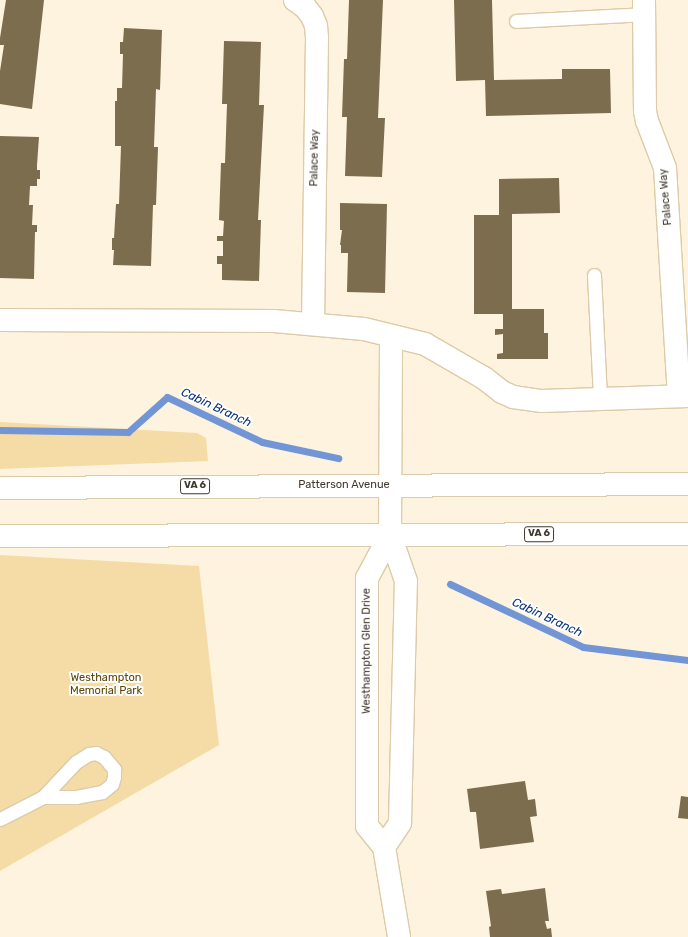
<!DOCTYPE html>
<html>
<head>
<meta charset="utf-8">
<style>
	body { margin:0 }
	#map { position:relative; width:688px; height:937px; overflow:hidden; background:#fdf3de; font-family:Rubik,sans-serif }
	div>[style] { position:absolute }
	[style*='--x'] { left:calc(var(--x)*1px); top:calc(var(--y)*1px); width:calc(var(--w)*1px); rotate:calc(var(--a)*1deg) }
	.green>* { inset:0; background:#f5dca7 }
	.stream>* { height:7px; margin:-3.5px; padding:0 3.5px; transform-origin:3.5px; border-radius:3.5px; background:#7296d5 }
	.building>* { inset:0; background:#7c6d4e }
	.roads { filter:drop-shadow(1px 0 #dbcba8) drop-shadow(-1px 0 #dbcba8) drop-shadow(0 1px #dbcba8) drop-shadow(0 -1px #dbcba8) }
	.lane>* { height:13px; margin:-6.5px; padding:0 6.5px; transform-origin:6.5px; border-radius:6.5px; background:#fff }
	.street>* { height:22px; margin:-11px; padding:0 11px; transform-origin:11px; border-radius:11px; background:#fff }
	.primary>* { height:22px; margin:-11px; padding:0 11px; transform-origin:11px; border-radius:11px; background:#fff }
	span { translate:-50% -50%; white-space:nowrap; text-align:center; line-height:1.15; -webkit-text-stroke:4px #fff; paint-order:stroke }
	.shield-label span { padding:1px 3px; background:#fff; border:1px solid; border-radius:3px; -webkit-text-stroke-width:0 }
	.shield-label { font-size:10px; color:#3f382b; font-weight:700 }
	.street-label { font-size:11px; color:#3f382b }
	.park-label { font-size:11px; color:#5c4506 }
	.water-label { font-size:12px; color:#0a347d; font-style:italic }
</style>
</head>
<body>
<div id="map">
	<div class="green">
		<i style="clip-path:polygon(0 422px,197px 433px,206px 438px,208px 461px,0 469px)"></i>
		<i style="clip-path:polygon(0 555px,199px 566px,219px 745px,0 871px)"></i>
	</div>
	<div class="stream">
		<i style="--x:0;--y:430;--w:128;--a:0.9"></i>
		<i style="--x:128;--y:432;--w:52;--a:-41.9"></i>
		<i style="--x:167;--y:397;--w:105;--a:25.3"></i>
		<i style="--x:262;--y:442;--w:78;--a:11.9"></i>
		<i style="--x:450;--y:584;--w:147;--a:25.3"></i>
		<i style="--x:583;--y:647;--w:106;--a:7.1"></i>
	</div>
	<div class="building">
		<i style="clip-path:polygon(6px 0,44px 0,32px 109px,0 104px,0 71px,4px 45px,0 45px,0 38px)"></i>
		<i style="clip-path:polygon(349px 0,383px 0,378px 118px,385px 118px,382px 177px,345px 176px,347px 117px,342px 117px,344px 59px,347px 59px)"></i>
		<i style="clip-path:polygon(454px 0,492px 0,494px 80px,562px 79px,562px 69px,610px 69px,611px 113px,486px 116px,485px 80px,456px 81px)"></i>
		<i style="clip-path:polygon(124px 28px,162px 30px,160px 90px,156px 89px,154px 147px,158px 147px,156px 205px,153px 205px,151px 266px,113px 265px,114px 250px,112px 250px,112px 238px,114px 238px,116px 204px,119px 204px,121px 146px,115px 146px,115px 101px,117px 101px,117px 88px,122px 88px,123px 54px,120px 54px,120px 42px,123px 42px)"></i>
		<i style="clip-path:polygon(224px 41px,261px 42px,259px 105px,264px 105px,258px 220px,261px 220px,259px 281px,222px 280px,222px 264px,217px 264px,217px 256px,223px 256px,223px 241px,217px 241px,217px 236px,223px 236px,224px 221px,219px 220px,221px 163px,225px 163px,227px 104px,222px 104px)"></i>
		<i style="clip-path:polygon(0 136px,39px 137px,37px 165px,37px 170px,40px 170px,40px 179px,37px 179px,37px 186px,30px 186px,29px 205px,33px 205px,32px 225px,37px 225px,37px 232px,35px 232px,34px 279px,0 278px)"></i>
		<i style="clip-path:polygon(559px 178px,560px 213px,512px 214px,512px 309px,544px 309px,544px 333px,548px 333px,548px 359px,497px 359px,497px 354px,503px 353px,503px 334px,495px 335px,495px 329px,503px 329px,503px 314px,474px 314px,474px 215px,499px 215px,499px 179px)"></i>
		<i style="clip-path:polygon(340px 203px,387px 204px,385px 293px,347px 292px,348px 253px,341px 253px,341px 245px,340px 245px,342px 230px,340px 230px)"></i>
		<i style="clip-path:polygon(525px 781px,528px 800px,535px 799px,537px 816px,530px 817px,534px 842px,480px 849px,476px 812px,470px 812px,467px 789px)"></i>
		<i style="clip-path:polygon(681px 796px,688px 797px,688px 819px,678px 818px)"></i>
		<i style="clip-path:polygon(545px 888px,549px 921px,545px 921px,547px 929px,551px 928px,552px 937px,490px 937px,489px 927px,491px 926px,486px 891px,501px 889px,502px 894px)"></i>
	</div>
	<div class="roads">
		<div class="lane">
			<i style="--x:516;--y:21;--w:129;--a:-3.1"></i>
			<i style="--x:594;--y:275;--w:124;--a:87.2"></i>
			<i style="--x:96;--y:753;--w:9;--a:27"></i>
			<i style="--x:104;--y:757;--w:16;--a:50"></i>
			<i style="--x:114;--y:769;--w:8;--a:90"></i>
			<i style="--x:114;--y:777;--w:7;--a:106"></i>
			<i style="--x:112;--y:784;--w:13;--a:141"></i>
			<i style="--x:102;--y:792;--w:26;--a:169"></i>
			<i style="--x:76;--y:797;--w:33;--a:180"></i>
			<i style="--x:43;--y:797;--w:48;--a:-46.7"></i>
			<i style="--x:76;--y:762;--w:15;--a:-32"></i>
			<i style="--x:89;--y:754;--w:7;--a:-8"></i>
			<i style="--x:0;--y:819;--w:48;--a:-27.1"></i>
		</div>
		<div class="street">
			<i style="--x:295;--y:0;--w:12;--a:35"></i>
			<i style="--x:305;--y:7;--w:11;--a:52"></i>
			<i style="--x:312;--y:16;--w:11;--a:68"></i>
			<i style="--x:316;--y:26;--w:12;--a:85"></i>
			<i style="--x:317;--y:38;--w:286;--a:90.8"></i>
			<i style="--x:644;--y:0;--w:111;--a:89.5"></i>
			<i style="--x:645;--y:111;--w:10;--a:79"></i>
			<i style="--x:647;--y:121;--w:50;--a:69"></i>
			<i style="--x:665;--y:168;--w:228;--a:86.5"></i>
			<i style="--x:0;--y:320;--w:274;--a:0.2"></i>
			<i style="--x:274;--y:321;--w:90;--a:5.1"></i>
			<i style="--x:364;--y:329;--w:63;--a:13.8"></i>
			<i style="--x:425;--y:344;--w:68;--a:30"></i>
			<i style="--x:484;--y:378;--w:23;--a:38"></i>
			<i style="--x:502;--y:392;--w:12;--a:24"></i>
			<i style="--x:513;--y:397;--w:29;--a:8"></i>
			<i style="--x:542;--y:401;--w:146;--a:-2"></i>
			<i style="--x:390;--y:535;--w:49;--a:118.1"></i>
			<i style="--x:367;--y:578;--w:248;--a:90"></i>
			<i style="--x:367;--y:826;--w:27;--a:51"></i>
			<i style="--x:384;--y:847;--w:91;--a:80.5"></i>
			<i style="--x:384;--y:847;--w:29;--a:-56"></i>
			<i style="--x:400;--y:823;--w:242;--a:-88.6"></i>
			<i style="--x:406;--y:581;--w:49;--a:-109.2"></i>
			<i style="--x:390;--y:535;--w:199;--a:-89.7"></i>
		</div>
		<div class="primary">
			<i style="--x:0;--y:488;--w:688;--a:-0.33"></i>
			<i style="--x:0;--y:536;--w:688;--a:-0.17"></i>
		</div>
	</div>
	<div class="shield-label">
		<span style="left:195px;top:486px">VA 6</span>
		<span style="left:539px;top:534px">VA 6</span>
	</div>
	<div class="street-label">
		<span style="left:315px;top:158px;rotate:-89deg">Palace Way</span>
		<span style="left:666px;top:197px;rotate:-95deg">Palace Way</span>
		<span style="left:344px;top:485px">Patterson Avenue</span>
		<span style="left:367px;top:651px;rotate:-90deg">Westhampton Glen Drive</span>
	</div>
	<div class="park-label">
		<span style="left:106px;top:685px">Westhampton<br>Memorial Park</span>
	</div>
	<div class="water-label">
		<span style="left:216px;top:408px;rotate:25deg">Cabin Branch</span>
		<span style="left:547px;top:618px;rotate:25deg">Cabin Branch</span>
	</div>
</div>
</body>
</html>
